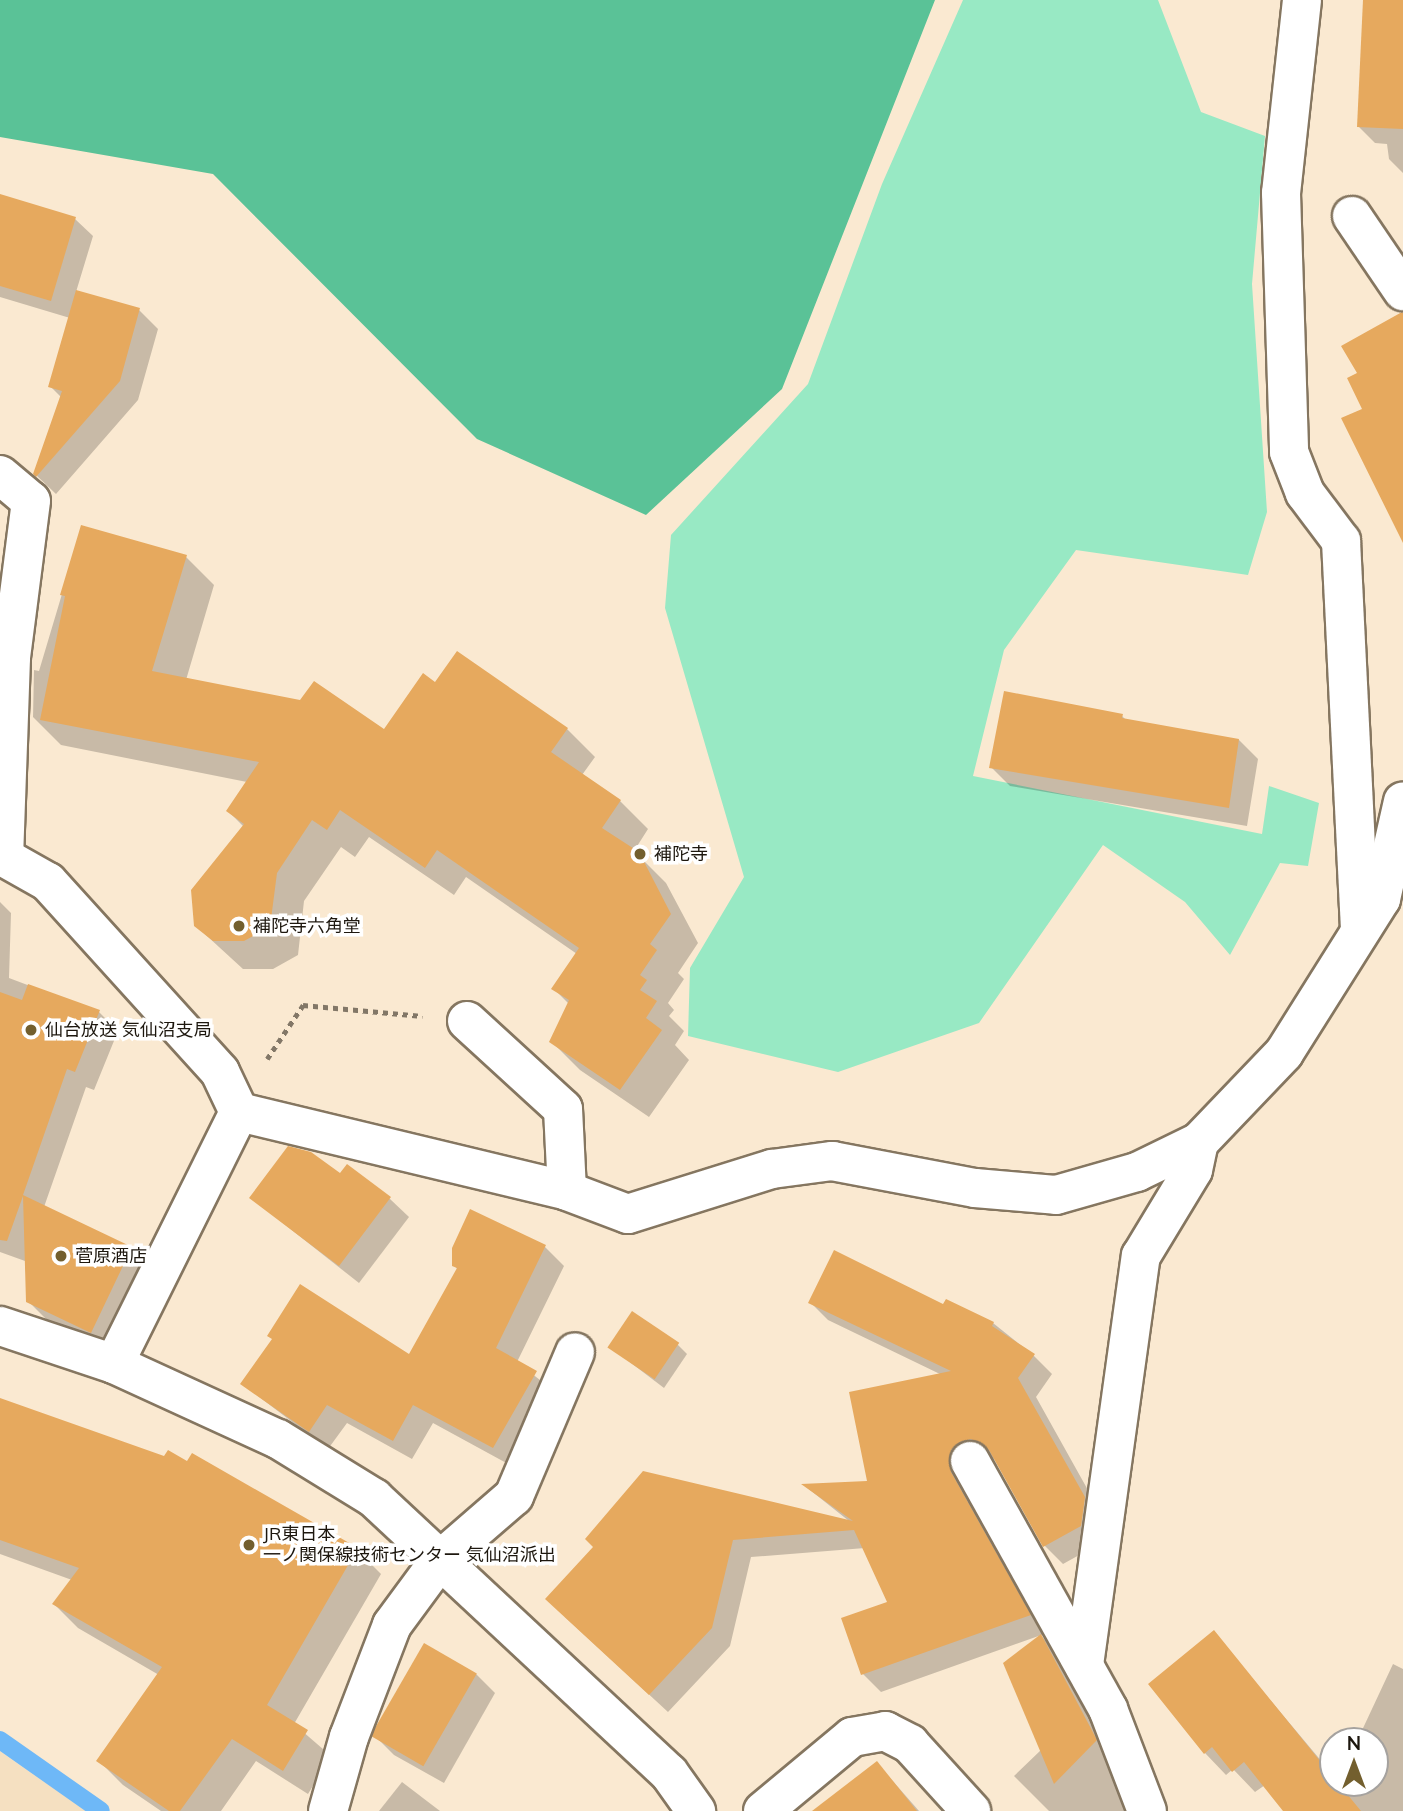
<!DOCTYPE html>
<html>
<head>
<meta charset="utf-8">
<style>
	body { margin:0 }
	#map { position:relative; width:1403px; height:1811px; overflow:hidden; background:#fae9d1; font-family:Mulish,"Noto Sans JP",sans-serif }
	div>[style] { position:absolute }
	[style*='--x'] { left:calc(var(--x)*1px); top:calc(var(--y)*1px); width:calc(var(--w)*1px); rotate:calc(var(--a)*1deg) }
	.built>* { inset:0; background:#f5e0c1 }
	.green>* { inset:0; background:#98e9c4 }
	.forest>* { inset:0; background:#5ac297 }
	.shadow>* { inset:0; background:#0003 }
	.stream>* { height:18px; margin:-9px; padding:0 9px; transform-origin:9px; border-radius:9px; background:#6eb8f7 }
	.building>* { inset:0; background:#e6a95e; transform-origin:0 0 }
	.path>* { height:4.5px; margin-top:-2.25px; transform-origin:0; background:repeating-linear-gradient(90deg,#827767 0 5px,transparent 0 10px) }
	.roads { filter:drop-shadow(2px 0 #857660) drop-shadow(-2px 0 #857660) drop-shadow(0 2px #857660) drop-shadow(0 -2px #857660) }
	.minor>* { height:38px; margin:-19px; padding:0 19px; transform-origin:19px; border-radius:19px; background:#fff }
	.dots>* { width:19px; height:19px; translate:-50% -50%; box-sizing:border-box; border:4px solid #fff; border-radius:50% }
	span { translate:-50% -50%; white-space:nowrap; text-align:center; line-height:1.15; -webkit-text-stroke:7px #fff; paint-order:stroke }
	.poi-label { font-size:18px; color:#1d170e }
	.left { translate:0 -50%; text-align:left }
	.north { position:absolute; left:1319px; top:1727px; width:70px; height:70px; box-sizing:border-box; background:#fff; border:2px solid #a5a29f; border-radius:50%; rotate:0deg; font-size:19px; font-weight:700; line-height:28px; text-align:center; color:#1d170e }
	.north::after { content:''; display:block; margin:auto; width:24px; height:32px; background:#735f2e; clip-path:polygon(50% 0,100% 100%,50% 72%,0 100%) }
</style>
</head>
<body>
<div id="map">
	<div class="built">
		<i style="clip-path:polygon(0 1751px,11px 1759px,86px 1811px,0 1811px)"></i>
	</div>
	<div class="green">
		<i style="clip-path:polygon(963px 0,1158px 0,1201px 112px,1265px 136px,1252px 284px,1267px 512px,1248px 575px,1076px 550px,1004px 650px,973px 776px,1262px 834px,1269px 786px,1319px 803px,1308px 866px,1280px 863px,1230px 955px,1185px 902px,1103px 845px,979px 1023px,838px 1072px,688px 1036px,690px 968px,744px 877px,665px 608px,671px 535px,808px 384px,882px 184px)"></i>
	</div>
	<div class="forest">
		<i style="clip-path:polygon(0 0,935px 0,782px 389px,646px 515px,477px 439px,213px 174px,0 137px)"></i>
	</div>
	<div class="shadow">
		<i style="clip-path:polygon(1365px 0,1403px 0,1403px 173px,1389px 159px,1387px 144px,1375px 143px,1359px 127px)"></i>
		<i style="clip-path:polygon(0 195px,75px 219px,93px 236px,76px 292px,139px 310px,158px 329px,138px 400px,56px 494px,35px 474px,62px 398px,50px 386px,70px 318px,0 297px)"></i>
		<i style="clip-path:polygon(82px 527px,186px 557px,214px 585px,186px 680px,385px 731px,435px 684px,567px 729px,595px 757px,582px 775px,620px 801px,648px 829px,634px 851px,666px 883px,698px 943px,678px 973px,684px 979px,668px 1003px,674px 1010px,669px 1016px,684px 1031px,675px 1045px,689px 1060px,649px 1117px,580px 1070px,551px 1041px,569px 1004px,553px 988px,577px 954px,466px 877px,454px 895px,369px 837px,355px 857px,341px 847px,304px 901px,298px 955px,273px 969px,243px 969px,195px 925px,244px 827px,228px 811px,247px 782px,61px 745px,33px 717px,34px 670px,39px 671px)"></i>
		<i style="clip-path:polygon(1122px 716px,1127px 721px,1239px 740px,1258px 759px,1247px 826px,1010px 786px,991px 767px)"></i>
		<i style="clip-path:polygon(0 902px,11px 913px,9px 978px,99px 1012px,118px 1031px,94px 1090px,86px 1087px,44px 1207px,131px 1249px,150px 1267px,110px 1351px,47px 1320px,28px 1301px,25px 1261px,0 1252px)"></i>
		<i style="clip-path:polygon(340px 1176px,390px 1199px,409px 1217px,359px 1283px,251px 1198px)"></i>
		<i style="clip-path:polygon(545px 1247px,564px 1266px,517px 1362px,554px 1391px,512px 1466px,433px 1423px,412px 1459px,347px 1423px,328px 1449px,242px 1384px,410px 1356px,458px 1270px,454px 1265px)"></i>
		<i style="clip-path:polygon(810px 1302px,944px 1307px,993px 1323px,1034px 1356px,1052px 1374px,1036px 1397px,1103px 1517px,1099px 1544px,1063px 1564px,1045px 1546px,996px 1460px,990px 1457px,977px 1460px,1047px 1633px,881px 1692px,863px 1674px,890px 1603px,865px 1548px,751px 1557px,730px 1646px,668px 1712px,565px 1617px,595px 1547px,849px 1521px,805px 1486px,870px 1482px,942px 1375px,828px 1320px)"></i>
		<i style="clip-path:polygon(678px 1345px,687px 1354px,664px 1388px,610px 1347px)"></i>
		<i style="clip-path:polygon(0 1400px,357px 1550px,381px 1574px,294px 1724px,331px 1756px,308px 1794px,256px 1761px,221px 1811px,161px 1811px,123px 1785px,99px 1761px,159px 1675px,78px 1628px,54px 1604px,72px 1580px,0 1554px)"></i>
		<i style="clip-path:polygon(1214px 1633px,1333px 1775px,1333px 1783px,1375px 1783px,1375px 1741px,1357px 1741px,1393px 1664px,1403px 1669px,1403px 1811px,1286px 1811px,1265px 1785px,1255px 1792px,1233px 1769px,1226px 1775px,1205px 1753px)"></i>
		<i style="clip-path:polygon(1041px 1636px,1057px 1652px,1103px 1736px,1132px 1811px,1049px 1811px,1014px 1776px,1041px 1750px)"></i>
		<i style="clip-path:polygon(476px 1674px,495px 1693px,444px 1783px,394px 1755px,375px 1736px)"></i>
		<i style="clip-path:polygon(877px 1763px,919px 1811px,827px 1811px)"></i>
		<i style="clip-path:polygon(402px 1782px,440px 1811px,379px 1811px)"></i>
	</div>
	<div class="stream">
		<i style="--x:0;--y:1740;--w:123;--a:35.1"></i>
	</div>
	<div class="building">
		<i style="clip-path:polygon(1363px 0,1403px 0,1403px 129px,1357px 127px)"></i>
		<i style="clip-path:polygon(0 194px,76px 217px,51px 301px,0 286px)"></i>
		<i style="clip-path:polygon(76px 290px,140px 308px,120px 381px,36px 477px,33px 474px,62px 391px,48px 387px)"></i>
		<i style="clip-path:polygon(1402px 312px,1403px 313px,1403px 543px,1341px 418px,1362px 409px,1347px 378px,1357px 373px,1341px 346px)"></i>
		<i style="clip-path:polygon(81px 525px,187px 555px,152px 671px,300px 700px,314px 681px,384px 729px,423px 673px,435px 682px,457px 651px,568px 728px,551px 752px,621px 800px,602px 828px,639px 852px,671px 914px,650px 944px,657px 950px,640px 975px,647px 980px,640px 990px,657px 1001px,646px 1018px,662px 1030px,620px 1090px,549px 1042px,569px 1000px,551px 989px,579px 948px,437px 850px,425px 868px,340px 810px,327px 830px,312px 820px,277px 873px,270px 927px,244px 941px,213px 941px,194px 926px,191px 890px,244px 824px,226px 811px,259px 762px,40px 720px,65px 596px,60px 595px)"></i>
		<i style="clip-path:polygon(1004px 691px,1123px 714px,1122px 718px,1239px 739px,1229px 808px,989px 768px)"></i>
		<i style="clip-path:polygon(28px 984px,100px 1010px,75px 1072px,67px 1069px,23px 1195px,132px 1247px,91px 1333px,26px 1302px,23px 1196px,7px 1241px,0 1240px,0 992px,22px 1000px)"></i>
		<i style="clip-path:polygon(288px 1146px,311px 1152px,340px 1173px,347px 1164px,391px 1197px,339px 1266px,249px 1198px)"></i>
		<i style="clip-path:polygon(470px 1209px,546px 1245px,496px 1348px,537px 1371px,493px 1448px,413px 1405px,393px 1441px,327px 1405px,309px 1432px,240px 1384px,272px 1339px,267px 1336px,300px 1284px,409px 1354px,457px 1268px,452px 1266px,452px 1248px)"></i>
		<i style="clip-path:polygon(834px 1250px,943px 1304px,946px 1299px,994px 1322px,992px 1326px,1035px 1354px,1018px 1378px,1085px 1497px,1081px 1526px,1043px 1547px,989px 1450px,971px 1439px,960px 1442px,951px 1450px,951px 1472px,1031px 1615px,861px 1675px,841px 1618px,887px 1602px,854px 1530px,733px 1540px,712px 1628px,649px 1695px,545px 1599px,593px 1547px,585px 1539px,643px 1471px,853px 1521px,801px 1484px,867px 1481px,849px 1392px,951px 1371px,808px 1303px)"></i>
		<i style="left:632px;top:1311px;width:57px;height:44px;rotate:34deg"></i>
		<i style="clip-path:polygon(0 1398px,164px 1456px,168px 1450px,187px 1461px,192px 1453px,358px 1548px,267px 1705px,308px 1730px,283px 1771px,232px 1739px,180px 1811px,169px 1811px,96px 1761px,162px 1667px,52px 1604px,79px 1568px,0 1540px)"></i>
		<i style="clip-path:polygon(1214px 1630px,1333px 1777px,1333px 1783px,1338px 1783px,1361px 1811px,1283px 1811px,1244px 1762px,1232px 1772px,1212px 1747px,1204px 1754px,1148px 1684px)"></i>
		<i style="clip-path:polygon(1041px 1634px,1097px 1740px,1054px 1784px,1003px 1663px)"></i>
		<i style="left:424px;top:1643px;width:61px;height:107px;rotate:30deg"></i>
		<i style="clip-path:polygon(877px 1761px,917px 1811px,812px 1811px)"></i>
	</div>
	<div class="path">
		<i style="--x:267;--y:1059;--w:65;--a:-56.3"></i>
		<i style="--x:303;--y:1005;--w:120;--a:5.3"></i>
	</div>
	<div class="roads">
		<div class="minor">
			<i style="--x:1302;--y:0;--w:194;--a:96.2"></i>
			<i style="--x:1281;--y:193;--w:259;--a:88.2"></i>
			<i style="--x:1289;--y:452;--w:44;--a:68.7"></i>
			<i style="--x:1305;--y:493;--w:60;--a:53.1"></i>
			<i style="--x:1341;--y:541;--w:389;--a:87.2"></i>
			<i style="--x:1352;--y:216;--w:91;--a:55.8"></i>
			<i style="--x:0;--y:475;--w:40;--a:40"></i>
			<i style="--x:31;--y:501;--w:158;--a:97.3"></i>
			<i style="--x:11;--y:658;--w:196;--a:92"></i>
			<i style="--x:0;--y:855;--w:55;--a:29.4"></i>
			<i style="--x:48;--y:882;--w:256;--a:47.8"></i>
			<i style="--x:220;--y:1072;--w:44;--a:64.6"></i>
			<i style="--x:239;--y:1112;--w:337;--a:13.5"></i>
			<i style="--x:567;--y:1191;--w:65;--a:20.7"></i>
			<i style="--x:628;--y:1214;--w:151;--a:-17.4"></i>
			<i style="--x:772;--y:1169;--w:61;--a:-7.6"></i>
			<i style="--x:832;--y:1161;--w:146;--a:10.7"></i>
			<i style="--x:975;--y:1188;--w:81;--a:4.9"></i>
			<i style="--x:1056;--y:1195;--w:84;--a:-15.9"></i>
			<i style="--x:1137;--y:1172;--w:69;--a:-25.8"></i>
			<i style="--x:1199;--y:1142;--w:123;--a:-46.3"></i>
			<i style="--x:1284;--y:1053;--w:182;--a:-57.8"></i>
			<i style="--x:1381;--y:899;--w:100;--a:-77.3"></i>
			<i style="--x:467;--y:1021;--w:130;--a:42.5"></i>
			<i style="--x:563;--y:1109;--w:82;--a:87.2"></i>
			<i style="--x:0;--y:1326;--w:120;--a:18.4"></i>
			<i style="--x:114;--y:1364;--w:180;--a:24.6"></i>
			<i style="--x:278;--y:1439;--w:113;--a:31.6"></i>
			<i style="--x:374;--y:1498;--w:403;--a:43"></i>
			<i style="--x:669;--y:1773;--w:47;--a:54.6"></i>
			<i style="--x:114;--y:1364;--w:281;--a:-63.6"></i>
			<i style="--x:970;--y:1461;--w:284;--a:60.9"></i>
			<i style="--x:1108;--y:1709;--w:109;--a:69.1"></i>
			<i style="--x:1084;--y:1665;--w:413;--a:-82.1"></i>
			<i style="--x:1141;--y:1256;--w:100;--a:-58.8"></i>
			<i style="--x:1193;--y:1170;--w:29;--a:-78"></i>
			<i style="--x:328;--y:1811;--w:77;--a:-74.2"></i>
			<i style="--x:349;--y:1737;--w:120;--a:-69"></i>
			<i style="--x:392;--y:1625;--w:81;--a:-53.6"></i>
			<i style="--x:440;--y:1560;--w:98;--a:-40.9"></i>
			<i style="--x:514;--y:1496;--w:156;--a:-67"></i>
			<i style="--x:763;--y:1811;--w:116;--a:-39.7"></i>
			<i style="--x:852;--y:1737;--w:34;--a:-10"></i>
			<i style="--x:885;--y:1731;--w:28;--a:27"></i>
			<i style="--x:910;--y:1744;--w:91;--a:47.7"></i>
		</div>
	</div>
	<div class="dots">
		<i style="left:640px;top:854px;background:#735f2e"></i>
		<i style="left:239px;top:926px;background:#735f2e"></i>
		<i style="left:31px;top:1030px;background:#735f2e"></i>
		<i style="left:61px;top:1256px;background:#735f2e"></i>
		<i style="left:249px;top:1545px;background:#735f2e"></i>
	</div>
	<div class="poi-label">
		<span class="left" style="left:654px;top:854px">補陀寺</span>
		<span class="left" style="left:253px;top:926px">補陀寺六角堂</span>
		<span class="left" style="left:45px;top:1030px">仙台放送 気仙沼支局</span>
		<span class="left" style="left:75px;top:1256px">菅原酒店</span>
		<span class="left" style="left:263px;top:1545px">JR東日本<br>一ノ関保線技術センター 気仙沼派出</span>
	</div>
	<div class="north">N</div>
</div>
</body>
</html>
